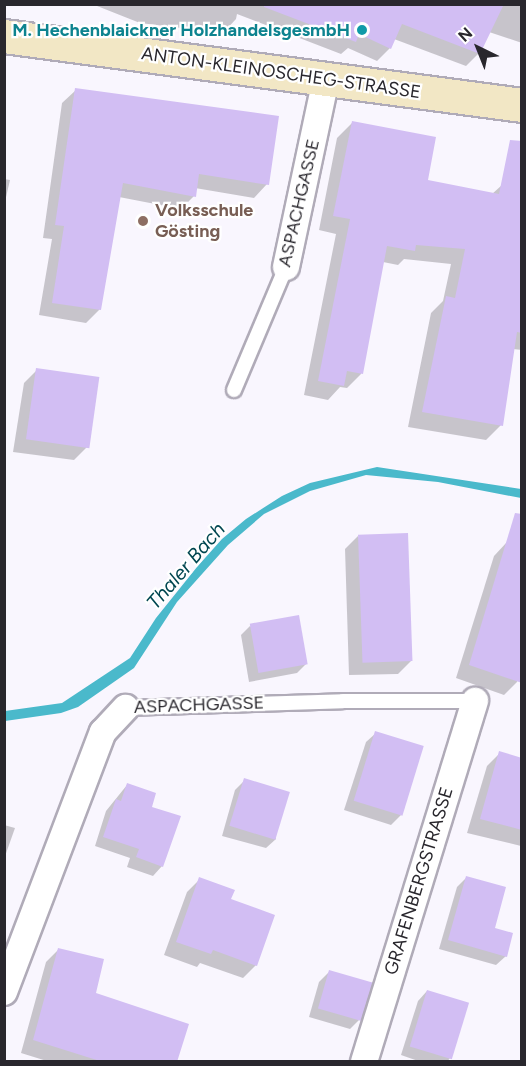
<!DOCTYPE html>
<html>
<head>
<meta charset="utf-8">
<style>
	body { margin:0 }
	#map { position:relative; width:526px; height:1066px; overflow:hidden; background:#f9f6fe; font-family:Figtree,sans-serif }
	div>[style] { position:absolute }
	[style*='--x'] { left:calc(var(--x)*1px); top:calc(var(--y)*1px); width:calc(var(--w)*1px); rotate:calc(var(--a)*1deg) }
	.water>* { inset:0; background:#4ab9cb }
	.shadow>* { inset:0; background:#0003 }
	.building>* { inset:0; background:#d2bef3; transform-origin:0 0 }
	.roads { filter:drop-shadow(2px 0 #b0abb8) drop-shadow(-2px 0 #b0abb8) drop-shadow(0 2px #b0abb8) drop-shadow(0 -2px #b0abb8) }
	.lane>* { height:14px; margin:-7px; padding:0 7px; transform-origin:7px; border-radius:7px; background:#fff }
	.street>* { height:26px; margin:-13px; padding:0 13px; transform-origin:13px; border-radius:13px; background:#fff }
	.secondary>* { height:33px; margin:-16.5px; padding:0 16.5px; transform-origin:16.5px; border-radius:16.5px; background:#f2e7c5 }
	.dots>* { width:16px; height:16px; translate:-50% -50%; box-sizing:border-box; border:3px solid #fff; border-radius:50% }
	span { translate:-50% -50%; white-space:nowrap; text-align:center; line-height:1.15; -webkit-text-stroke:4.5px #fff; paint-order:stroke }
	.culture-label { font-size:18px; color:#0d838f; font-weight:700 }
	.right { translate:-100% -50%; text-align:right }
	.street-label { font-size:18px; color:#29272d }
	.education-label { font-size:18px; color:#785e54; font-weight:700 }
	.left { translate:0 -50%; text-align:left }
	.water-label { font-size:20px; color:#004650; font-style:italic }
	.frame { position:absolute; inset:0; border:6px solid #29272d; pointer-events:none }
	.north { position:absolute; left:448px; top:18px; width:60px; height:60px; -webkit-text-stroke:4px #fff; paint-order:stroke; rotate:317deg; font-size:16px; font-weight:700; line-height:24px; text-align:center; color:#29272d }
	.north::after { content:''; display:block; margin:auto; width:21px; height:27px; background:#29272d; clip-path:polygon(50% 0,100% 100%,50% 72%,0 100%) }
</style>
</head>
<body>
<div id="map">
	<div class="water">
		<i style="clip-path:polygon(377px 467px,521px 489px,521px 498px,438px 482px,366px 475px,310px 491px,264px 514px,228px 545px,177px 602px,134px 668px,78px 707px,61px 713px,5px 721px,5px 711px,62px 703px,130px 658px,156px 618px,197px 567px,222px 539px,246px 519px,282px 496px,310px 483px)"></i>
	</div>
	<div class="shadow">
		<i style="clip-path:polygon(92px 4px,522px 4px,522px 43px,489px 32px,479px 53px,466px 66px,394px 39px,390px 48px,377px 61px,348px 48px,341px 54px,237px 14px,236px 19px,223px 33px,140px 23px)"></i>
		<i style="clip-path:polygon(76px 90px,267px 184px,254px 198px,195px 188px,194px 196px,181px 209px,119px 197px,100px 309px,86px 323px,39px 315px,52px 239px,43px 238px,62px 103px)"></i>
		<i style="clip-path:polygon(352px 123px,426px 181px,492px 194px,502px 185px,522px 189px,522px 350px,513px 349px,501px 425px,486px 440px,408px 427px,431px 313px,443px 301px,451px 264px,404px 259px,398px 265px,383px 262px,361px 374px,347px 388px,340px 387px,328px 400px,304px 395px,336px 234px,319px 230px,337px 138px)"></i>
		<i style="clip-path:polygon(4px 179px,10px 180px,4px 206px)"></i>
		<i style="clip-path:polygon(37px 370px,87px 447px,74px 460px,13px 452px,24px 383px)"></i>
		<i style="clip-path:polygon(358px 536px,411px 661px,398px 674px,349px 675px,345px 549px)"></i>
		<i style="clip-path:polygon(507px 542px,522px 667px,517px 682px,504px 695px,456px 678px,494px 556px)"></i>
		<i style="clip-path:polygon(250px 626px,306px 664px,297px 673px,249px 682px,241px 635px)"></i>
		<i style="clip-path:polygon(376px 733px,401px 815px,391px 825px,344px 810px,366px 742px)"></i>
		<i style="clip-path:polygon(500px 753px,522px 759px,521px 846px,467px 833px,487px 766px)"></i>
		<i style="clip-path:polygon(245px 780px,276px 839px,266px 848px,222px 836px,235px 790px)"></i>
		<i style="clip-path:polygon(127px 785px,150px 808px,162px 866px,153px 876px,127px 867px,130px 858px,95px 846px,106px 811px)"></i>
		<i style="clip-path:polygon(4px 825px,15px 828px,4px 859px)"></i>
		<i style="clip-path:polygon(467px 877px,506px 956px,496px 965px,439px 949px,457px 887px)"></i>
		<i style="clip-path:polygon(200px 879px,229px 900px,256px 965px,243px 978px,200px 963px,197px 967px,164px 955px,187px 892px)"></i>
		<i style="clip-path:polygon(58px 950px,94px 994px,175px 1062px,50px 1062px,21px 1053px,46px 962px)"></i>
		<i style="clip-path:polygon(329px 972px,360px 1019px,350px 1029px,309px 1017px,319px 982px)"></i>
		<i style="clip-path:polygon(427px 991px,450px 1058px,447px 1062px,421px 1062px,401px 1055px,418px 1001px)"></i>
	</div>
	<div class="building">
		<i style="clip-path:polygon(264px 4px,504px 4px,480px 54px,402px 24px,391px 49px,359px 34px,356px 42px,264px 7px)"></i>
		<i style="clip-path:polygon(75px 88px,279px 116px,269px 185px,199px 174px,196px 197px,123px 183px,101px 310px,52px 303px,64px 226px,55px 225px)"></i>
		<i style="clip-path:polygon(352px 121px,436px 137px,428px 180px,499px 194px,510px 140px,522px 141px,522px 333px,517px 332px,503px 426px,422px 412px,446px 296px,455px 298px,465px 249px,416px 245px,415px 251px,387px 246px,363px 374px,347px 371px,344px 386px,318px 381px,350px 219px,333px 216px)"></i>
		<i style="left:36px;top:368px;width:64px;height:72px;rotate:8deg"></i>
		<i style="clip-path:polygon(515px 513px,522px 514px,522px 683px,469px 665px)"></i>
		<i style="left:408px;top:533px;width:128px;height:50px;rotate:88deg"></i>
		<i style="left:299px;top:615px;width:50px;height:50px;rotate:80deg"></i>
		<i style="left:375px;top:731px;width:51px;height:73px;rotate:17deg"></i>
		<i style="clip-path:polygon(499px 751px,522px 758px,522px 830px,480px 819px)"></i>
		<i style="left:244px;top:778px;width:48px;height:50px;rotate:17deg"></i>
		<i style="clip-path:polygon(127px 783px,156px 793px,152px 807px,181px 816px,163px 867px,136px 857px,139px 849px,103px 837px,116px 799px,121px 801px)"></i>
		<i style="clip-path:polygon(466px 876px,506px 887px,495px 928px,513px 933px,507px 957px,448px 940px)"></i>
		<i style="clip-path:polygon(199px 877px,235px 890px,231px 899px,275px 915px,257px 966px,213px 950px,211px 954px,176px 942px)"></i>
		<i style="clip-path:polygon(58px 948px,104px 959px,96px 993px,189px 1024px,177px 1062px,103px 1062px,33px 1040px)"></i>
		<i style="left:329px;top:970px;width:46px;height:40px;rotate:16deg"></i>
		<i style="left:427px;top:990px;width:44px;height:59px;rotate:17deg"></i>
	</div>
	<div class="roads">
		<div class="lane">
			<i style="--x:234;--y:390;--w:134;--a:-67.1"></i>
			<i style="--x:125;--y:708;--w:218;--a:-1.8"></i>
			<i style="--x:343;--y:701;--w:132;--a:0"></i>
		</div>
		<div class="street">
			<i style="--x:286;--y:267;--w:192;--a:-78"></i>
			<i style="--x:4;--y:992;--w:278;--a:-69.2"></i>
			<i style="--x:103;--y:732;--w:33;--a:-47"></i>
			<i style="--x:364;--y:1062;--w:378;--a:-72.9"></i>
		</div>
		<div class="secondary">
			<i style="--x:4;--y:36;--w:523;--a:7.59"></i>
		</div>
	</div>
	<div class="dots">
		<i style="left:362px;top:30px;background:#0f9aa8"></i>
		<i style="left:143px;top:221px;background:#8d6e63"></i>
	</div>
	<div class="culture-label">
		<span class="right" style="left:350px;top:30px">M. Hechenblaickner HolzhandelsgesmbH</span>
	</div>
	<div class="street-label">
		<span style="left:281px;top:73px;rotate:8deg">ANTON-KLEINOSCHEG-STRASSE</span>
		<span style="left:299px;top:203px;rotate:-77deg">ASPACHGASSE</span>
		<span style="left:199px;top:705px;rotate:-2deg">ASPACHGASSE</span>
		<span style="left:419px;top:881px;rotate:-73deg">GRAFENBERGSTRASSE</span>
	</div>
	<div class="education-label">
		<span class="left" style="left:155px;top:221px">Volksschule<br>Gösting</span>
	</div>
	<div class="water-label">
		<span style="left:186px;top:566px;rotate:-49deg">Thaler Bach</span>
	</div>
	<div class="frame"></div>
	<div class="north">N</div>
</div>
</body>
</html>
